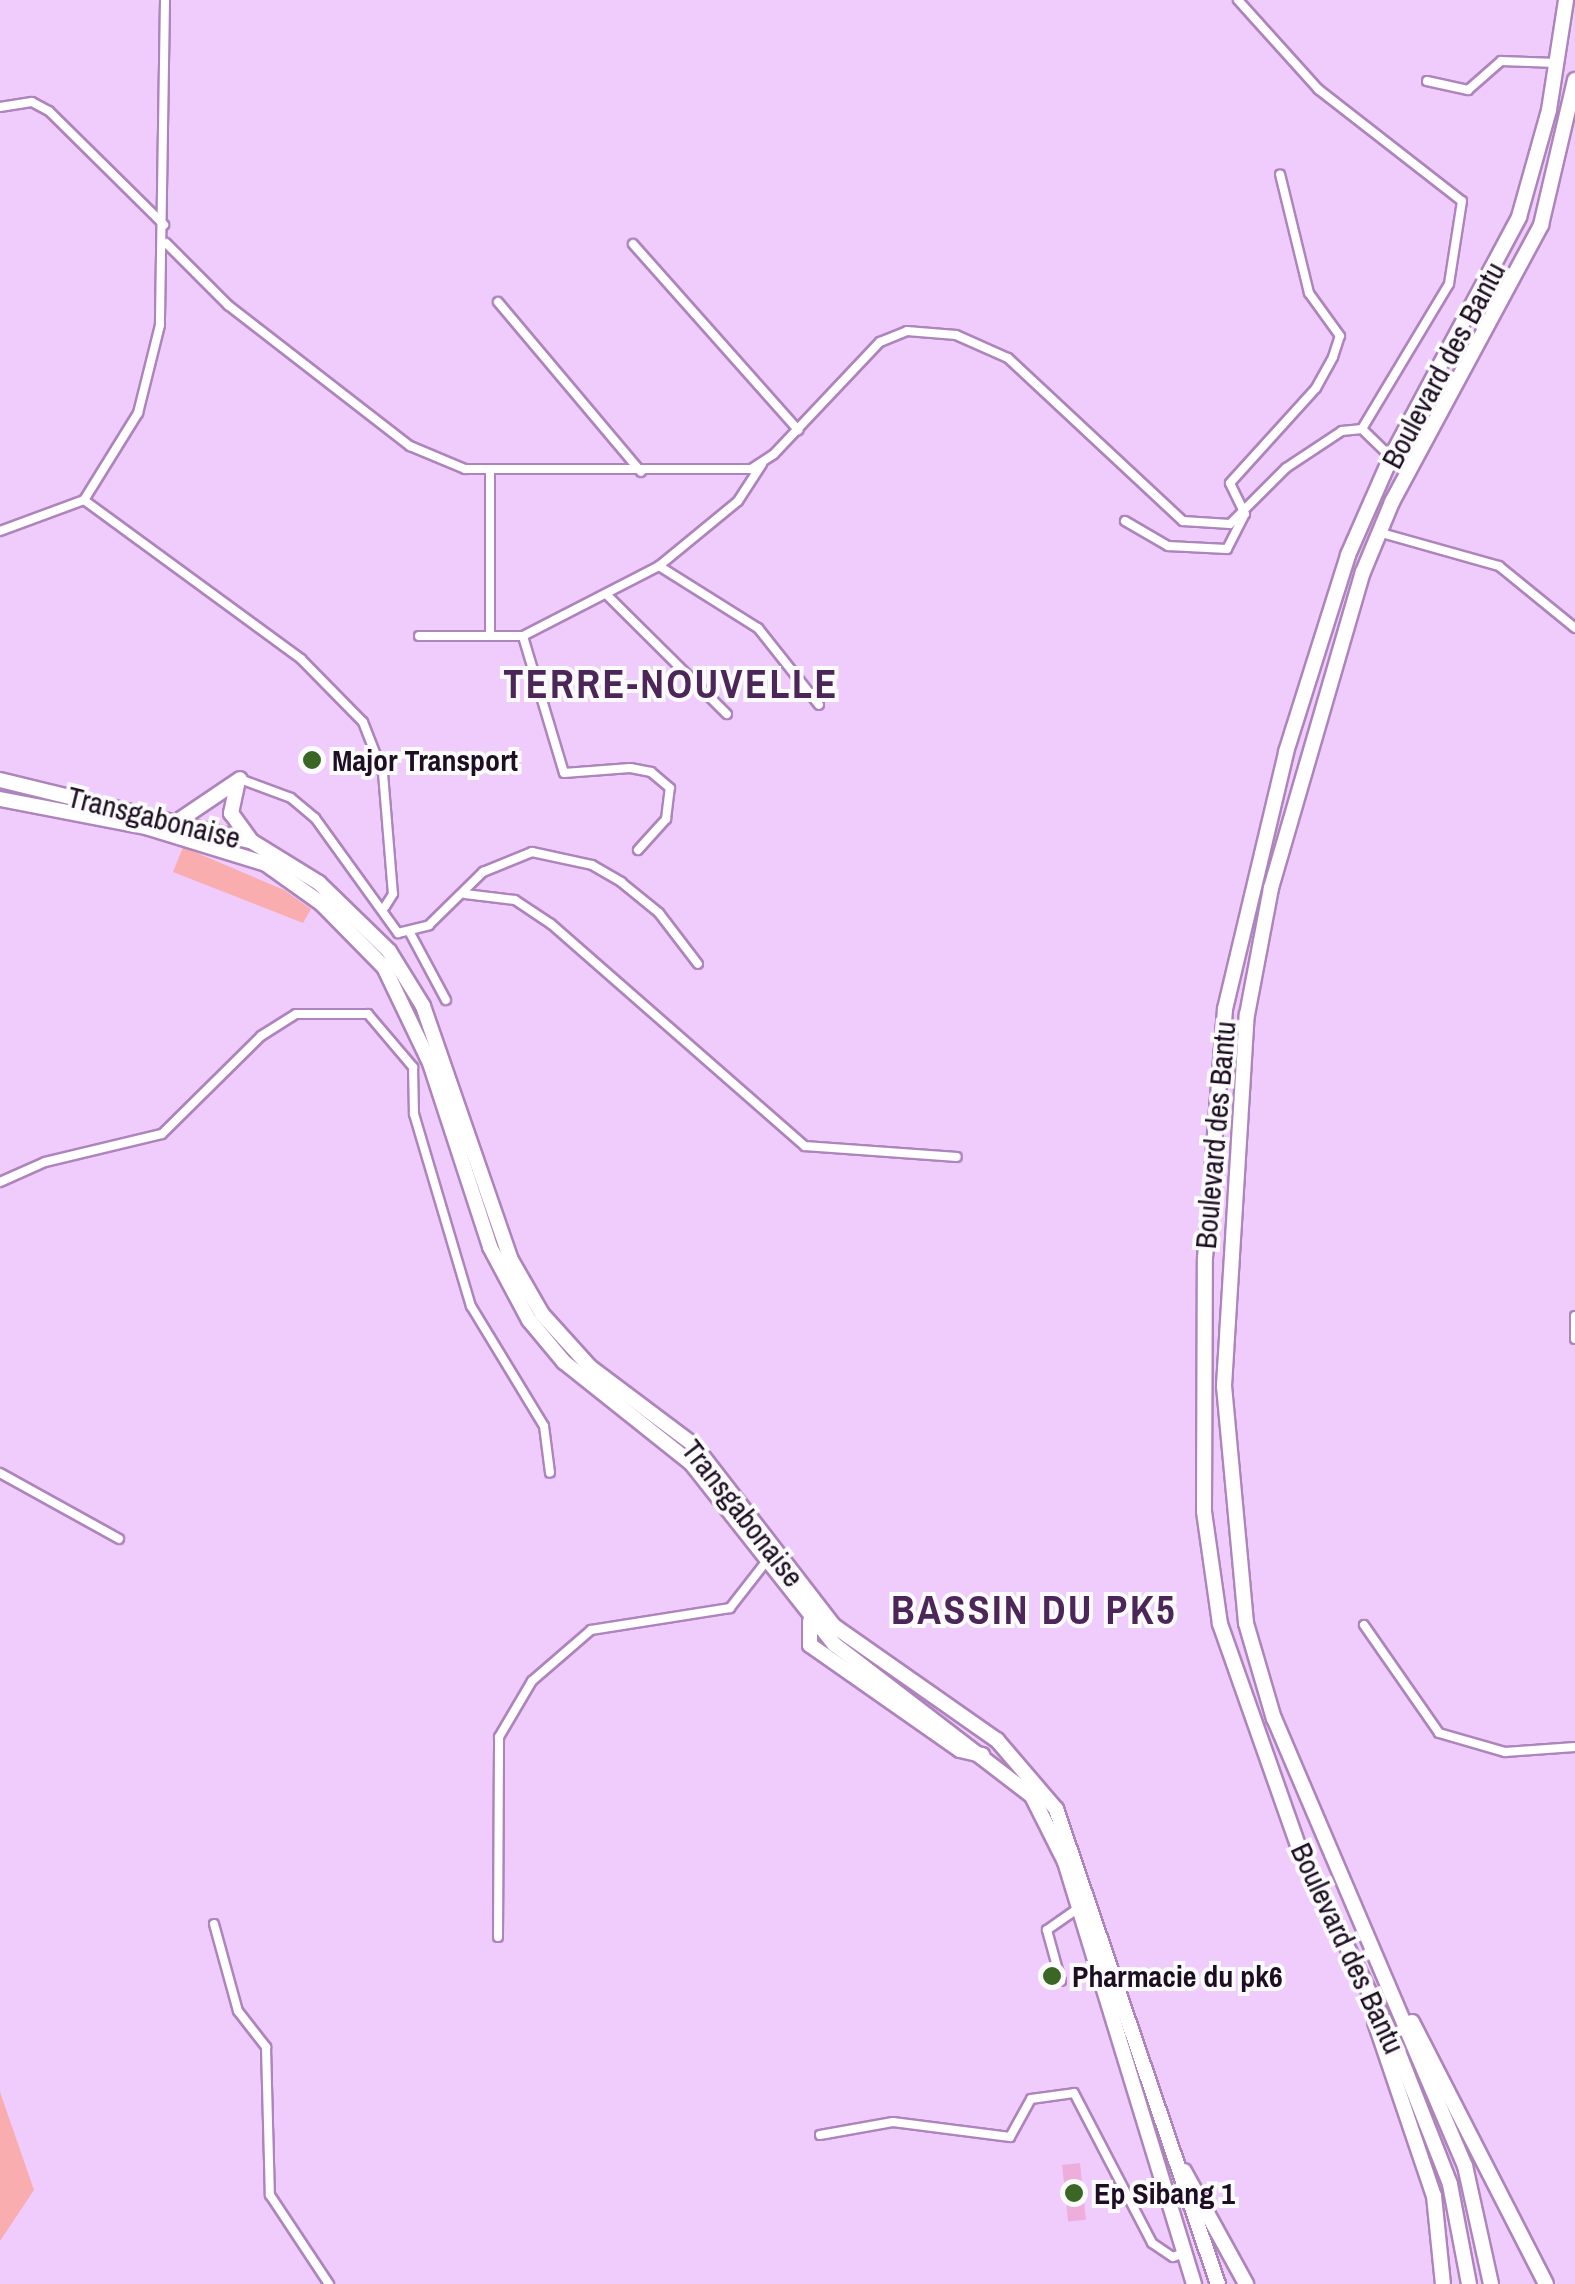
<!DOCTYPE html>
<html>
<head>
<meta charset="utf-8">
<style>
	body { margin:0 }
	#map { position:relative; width:1575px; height:2284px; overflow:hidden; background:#efccfc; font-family:"Archivo Narrow",sans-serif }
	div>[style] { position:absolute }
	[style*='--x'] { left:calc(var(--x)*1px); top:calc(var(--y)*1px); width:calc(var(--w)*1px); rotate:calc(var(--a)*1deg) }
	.green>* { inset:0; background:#f9adaf }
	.building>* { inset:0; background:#eeaedc; transform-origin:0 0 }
	.roads { filter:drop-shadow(2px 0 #ae84bc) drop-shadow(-2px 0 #ae84bc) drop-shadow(0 2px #ae84bc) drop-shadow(0 -2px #ae84bc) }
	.street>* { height:8px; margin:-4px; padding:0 4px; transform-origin:4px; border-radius:4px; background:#fff }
	.highway>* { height:14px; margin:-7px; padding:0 7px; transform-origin:7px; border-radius:7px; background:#fff }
	.dots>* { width:28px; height:28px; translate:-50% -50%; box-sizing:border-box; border:5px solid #fbfbfb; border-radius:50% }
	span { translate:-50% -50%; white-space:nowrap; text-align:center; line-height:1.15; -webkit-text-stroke:8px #fbfbfb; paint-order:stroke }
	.street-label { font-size:30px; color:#1e0e23 }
	.poi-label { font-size:30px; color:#1e0e23; font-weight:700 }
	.left { translate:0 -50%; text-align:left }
	.district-label { font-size:40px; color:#4c2658; font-weight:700; letter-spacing:2.5px }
</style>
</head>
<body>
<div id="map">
	<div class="green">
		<i style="clip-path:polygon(183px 847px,284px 890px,311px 909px,303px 923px,173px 872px)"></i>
		<i style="clip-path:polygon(0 2092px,34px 2190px,0 2241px)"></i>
	</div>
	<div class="building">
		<i style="left:1080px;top:2163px;width:57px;height:18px;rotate:84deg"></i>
	</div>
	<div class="roads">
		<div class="street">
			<i style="--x:165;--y:0;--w:325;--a:90.9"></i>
			<i style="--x:160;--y:325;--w:91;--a:104"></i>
			<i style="--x:138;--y:413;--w:102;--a:121.8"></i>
			<i style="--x:84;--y:500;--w:269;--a:36.2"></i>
			<i style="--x:301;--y:659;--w:88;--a:45.5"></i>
			<i style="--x:363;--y:722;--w:55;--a:68.6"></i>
			<i style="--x:383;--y:773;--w:121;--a:85.3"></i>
			<i style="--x:393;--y:894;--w:15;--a:122"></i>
			<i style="--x:1238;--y:0;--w:120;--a:48"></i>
			<i style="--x:1318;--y:89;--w:182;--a:37.9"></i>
			<i style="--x:1462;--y:201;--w:84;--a:98.9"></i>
			<i style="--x:1449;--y:284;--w:169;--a:121"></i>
			<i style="--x:1427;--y:81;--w:42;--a:12.4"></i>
			<i style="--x:1468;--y:90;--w:44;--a:-41.3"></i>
			<i style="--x:1501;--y:61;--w:56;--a:2"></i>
			<i style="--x:0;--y:107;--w:32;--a:-9"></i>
			<i style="--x:32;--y:102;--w:19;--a:28"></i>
			<i style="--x:49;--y:111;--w:162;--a:44.7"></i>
			<i style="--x:166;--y:243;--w:88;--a:45"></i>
			<i style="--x:228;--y:305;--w:230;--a:37.8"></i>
			<i style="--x:410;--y:446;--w:60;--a:22.7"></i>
			<i style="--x:465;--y:469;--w:286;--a:0"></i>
			<i style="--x:751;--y:469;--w:27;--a:-33"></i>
			<i style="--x:774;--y:454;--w:154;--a:-46.6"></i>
			<i style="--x:880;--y:342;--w:29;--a:-22"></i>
			<i style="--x:907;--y:331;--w:49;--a:4.7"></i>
			<i style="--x:956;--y:335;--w:57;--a:23.9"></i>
			<i style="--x:1008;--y:358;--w:239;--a:43"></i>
			<i style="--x:1183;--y:521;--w:47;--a:3.7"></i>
			<i style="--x:1230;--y:524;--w:79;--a:-45"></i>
			<i style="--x:1286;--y:468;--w:67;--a:-33.5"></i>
			<i style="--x:1342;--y:431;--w:20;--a:-6"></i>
			<i style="--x:1362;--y:429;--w:40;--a:44"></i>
			<i style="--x:633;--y:244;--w:249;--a:48.4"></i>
			<i style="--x:498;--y:302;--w:222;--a:49.9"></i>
			<i style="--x:1125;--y:521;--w:50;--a:30.2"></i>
			<i style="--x:1168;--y:546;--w:59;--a:2.9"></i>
			<i style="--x:1227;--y:549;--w:39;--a:-63"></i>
			<i style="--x:1245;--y:514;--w:34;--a:-116"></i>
			<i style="--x:1230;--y:483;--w:128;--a:-47.8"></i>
			<i style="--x:1316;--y:388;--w:35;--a:-61"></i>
			<i style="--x:1333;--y:357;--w:22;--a:-72"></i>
			<i style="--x:1340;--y:336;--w:53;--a:-125.8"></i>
			<i style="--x:1309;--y:293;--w:122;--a:-103.7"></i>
			<i style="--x:0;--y:531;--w:90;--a:-20.3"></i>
			<i style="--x:1378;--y:532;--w:126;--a:15.7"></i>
			<i style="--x:1499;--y:566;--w:98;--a:39.2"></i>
			<i style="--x:659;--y:566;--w:117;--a:32.1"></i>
			<i style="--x:758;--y:628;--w:98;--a:51.6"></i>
			<i style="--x:607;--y:595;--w:169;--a:44.8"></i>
			<i style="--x:490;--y:631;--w:160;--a:-90"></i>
			<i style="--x:419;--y:636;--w:104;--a:0"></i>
			<i style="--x:240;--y:779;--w:54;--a:20.4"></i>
			<i style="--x:291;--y:798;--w:31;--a:40"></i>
			<i style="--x:315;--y:818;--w:142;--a:54.2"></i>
			<i style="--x:398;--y:933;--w:32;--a:-14"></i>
			<i style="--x:429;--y:925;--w:76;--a:-44.5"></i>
			<i style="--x:483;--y:872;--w:53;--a:-22.2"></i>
			<i style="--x:532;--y:852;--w:61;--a:12.2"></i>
			<i style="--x:592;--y:865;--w:34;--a:30"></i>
			<i style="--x:621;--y:882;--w:49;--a:39.2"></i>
			<i style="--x:659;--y:913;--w:64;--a:52.6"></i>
			<i style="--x:638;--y:850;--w:42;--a:-47.9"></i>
			<i style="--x:666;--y:819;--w:31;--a:-83"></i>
			<i style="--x:670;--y:788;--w:25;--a:-140"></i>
			<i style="--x:651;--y:772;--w:21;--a:-169"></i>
			<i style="--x:630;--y:768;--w:66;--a:175.7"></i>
			<i style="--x:564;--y:773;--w:143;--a:-106.7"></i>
			<i style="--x:523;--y:636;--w:153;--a:-27.2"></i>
			<i style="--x:659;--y:566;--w:102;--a:-39.4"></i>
			<i style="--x:738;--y:501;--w:44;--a:-57"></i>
			<i style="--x:465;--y:894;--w:50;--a:6.8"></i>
			<i style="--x:515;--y:900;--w:43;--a:33.7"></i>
			<i style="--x:551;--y:924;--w:337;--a:41.2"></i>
			<i style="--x:805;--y:1146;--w:152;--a:4.1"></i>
			<i style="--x:410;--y:933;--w:76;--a:61.8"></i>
			<i style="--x:0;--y:1182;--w:49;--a:-24"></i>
			<i style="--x:45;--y:1162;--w:120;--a:-13.5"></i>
			<i style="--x:162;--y:1134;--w:139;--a:-44.7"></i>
			<i style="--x:261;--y:1036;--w:41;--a:-32.2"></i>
			<i style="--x:296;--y:1014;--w:72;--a:0"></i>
			<i style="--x:368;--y:1014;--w:70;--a:49.7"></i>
			<i style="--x:413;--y:1067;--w:47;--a:88.8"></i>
			<i style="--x:414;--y:1114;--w:200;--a:73.5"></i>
			<i style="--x:471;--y:1306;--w:140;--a:58.7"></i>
			<i style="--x:544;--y:1426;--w:47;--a:82.7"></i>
			<i style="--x:1575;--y:1316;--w:23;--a:90"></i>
			<i style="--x:0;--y:1473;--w:136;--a:29"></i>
			<i style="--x:1364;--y:1625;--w:131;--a:55.2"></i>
			<i style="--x:1439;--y:1733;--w:69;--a:16.1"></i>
			<i style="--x:1505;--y:1752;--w:70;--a:-4.1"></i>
			<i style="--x:214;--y:1924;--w:90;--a:74.6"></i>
			<i style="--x:238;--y:2011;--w:46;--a:52.1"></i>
			<i style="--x:266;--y:2047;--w:148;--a:88.5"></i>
			<i style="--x:270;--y:2195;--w:107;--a:56.5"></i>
			<i style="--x:498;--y:1937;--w:200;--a:-89.7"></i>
			<i style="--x:499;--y:1737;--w:65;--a:-59.5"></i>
			<i style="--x:532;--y:1681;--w:78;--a:-40.8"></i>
			<i style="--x:591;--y:1630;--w:141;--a:-9"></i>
			<i style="--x:730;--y:1608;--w:57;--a:-52.1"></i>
			<i style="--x:1061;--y:1981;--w:53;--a:-105.4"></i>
			<i style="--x:1047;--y:1930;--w:40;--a:-34.9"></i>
			<i style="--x:820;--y:2135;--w:74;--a:-10.1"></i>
			<i style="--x:893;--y:2122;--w:118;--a:7.3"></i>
			<i style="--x:1010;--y:2137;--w:43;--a:-61.1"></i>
			<i style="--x:1031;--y:2099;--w:43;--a:-7.9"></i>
			<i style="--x:1074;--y:2093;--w:169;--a:62.5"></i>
			<i style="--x:1152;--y:2243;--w:25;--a:34"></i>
			<i style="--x:1173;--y:2257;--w:15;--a:-20"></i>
		</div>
		<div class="highway">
			<i style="--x:0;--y:780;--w:258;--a:13.7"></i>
			<i style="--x:251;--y:841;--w:80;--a:31.7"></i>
			<i style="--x:319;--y:883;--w:98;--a:44.2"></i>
			<i style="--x:389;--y:951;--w:65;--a:58.3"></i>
			<i style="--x:423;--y:1006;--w:269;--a:70.9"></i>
			<i style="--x:511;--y:1260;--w:62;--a:60.1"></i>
			<i style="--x:542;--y:1314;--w:72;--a:47.8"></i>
			<i style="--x:590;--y:1367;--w:130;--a:36.9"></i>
			<i style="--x:694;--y:1445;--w:229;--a:52.3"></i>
			<i style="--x:834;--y:1626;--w:199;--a:35"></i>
			<i style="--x:997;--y:1740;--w:91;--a:49.5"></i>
			<i style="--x:1056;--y:1809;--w:502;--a:71.17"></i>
			<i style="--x:237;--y:785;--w:29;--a:102"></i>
			<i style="--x:231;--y:813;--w:34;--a:54"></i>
			<i style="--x:0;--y:799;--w:149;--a:10.9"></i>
			<i style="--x:146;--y:827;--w:126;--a:17.1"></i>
			<i style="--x:266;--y:864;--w:69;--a:35.5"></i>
			<i style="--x:322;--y:904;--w:88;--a:45.5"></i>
			<i style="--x:384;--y:967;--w:106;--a:64.4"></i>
			<i style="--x:430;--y:1063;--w:194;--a:71.9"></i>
			<i style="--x:490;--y:1247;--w:83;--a:61.9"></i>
			<i style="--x:529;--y:1320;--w:55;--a:50.2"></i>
			<i style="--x:564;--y:1362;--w:162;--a:38.5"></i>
			<i style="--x:691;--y:1463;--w:231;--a:51.7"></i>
			<i style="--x:834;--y:1644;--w:250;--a:37.5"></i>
			<i style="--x:1032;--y:1796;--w:74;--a:63.4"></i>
			<i style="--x:1065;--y:1862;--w:441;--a:73"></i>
			<i style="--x:181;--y:819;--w:71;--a:-34.1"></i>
			<i style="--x:810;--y:1621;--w:24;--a:90"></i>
			<i style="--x:810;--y:1645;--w:183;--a:35"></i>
			<i style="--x:960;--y:1750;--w:23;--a:13"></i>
			<i style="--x:1375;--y:2022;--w:184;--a:71.3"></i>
			<i style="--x:1434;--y:2196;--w:88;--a:84.2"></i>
			<i style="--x:1412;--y:2022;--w:294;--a:62.9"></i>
			<i style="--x:1184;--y:2171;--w:129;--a:61.2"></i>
			<i style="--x:1469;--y:2284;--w:102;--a:-100.8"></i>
			<i style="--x:1450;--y:2184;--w:143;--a:-111.4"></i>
			<i style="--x:1398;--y:2051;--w:223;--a:-116.1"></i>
			<i style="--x:1300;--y:1851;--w:241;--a:-109.4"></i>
			<i style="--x:1220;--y:1624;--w:114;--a:-98.1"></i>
			<i style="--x:1204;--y:1511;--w:253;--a:-89.8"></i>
			<i style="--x:1205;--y:1258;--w:250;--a:-85.4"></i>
			<i style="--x:1225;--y:1009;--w:264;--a:-76.6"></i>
			<i style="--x:1286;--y:752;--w:207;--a:-72.5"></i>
			<i style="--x:1348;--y:555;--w:107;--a:-66.3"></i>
			<i style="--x:1391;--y:457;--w:272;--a:-61.9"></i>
			<i style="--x:1519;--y:217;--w:111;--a:-74.3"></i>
			<i style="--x:1549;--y:110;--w:111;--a:-81.2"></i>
			<i style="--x:1491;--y:2284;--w:121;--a:-102.4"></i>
			<i style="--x:1465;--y:2166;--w:486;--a:-113.1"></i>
			<i style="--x:1274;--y:1719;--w:100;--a:-106.3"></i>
			<i style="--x:1246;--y:1623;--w:238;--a:-95.3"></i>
			<i style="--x:1224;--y:1386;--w:372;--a:-86.5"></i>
			<i style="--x:1247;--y:1015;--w:129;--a:-79.3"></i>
			<i style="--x:1271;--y:888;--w:329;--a:-73.8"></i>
			<i style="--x:1363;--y:572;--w:76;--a:-67.5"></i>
			<i style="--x:1392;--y:502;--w:315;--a:-61.7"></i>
			<i style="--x:1541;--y:225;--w:149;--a:-76.8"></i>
		</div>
	</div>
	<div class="dots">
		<i style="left:312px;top:760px;background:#3a6726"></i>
		<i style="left:1052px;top:1976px;background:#3a6726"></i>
		<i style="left:1074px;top:2193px;background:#3a6726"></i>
	</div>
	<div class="street-label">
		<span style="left:1443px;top:365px;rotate:-62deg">Boulevard des Bantu</span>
		<span style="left:154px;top:817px;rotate:14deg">Transgabonaise</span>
		<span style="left:1215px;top:1135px;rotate:-85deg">Boulevard des Bantu</span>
		<span style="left:743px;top:1513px;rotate:52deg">Transgabonaise</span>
		<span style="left:1348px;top:1948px;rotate:65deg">Boulevard des Bantu</span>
	</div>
	<div class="poi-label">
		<span class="left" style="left:332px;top:760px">Major Transport</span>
		<span class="left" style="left:1072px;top:1976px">Pharmacie du pk6</span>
		<span class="left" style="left:1094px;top:2193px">Ep Sibang 1</span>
	</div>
	<div class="district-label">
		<span style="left:671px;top:684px">TERRE-NOUVELLE</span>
		<span style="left:1034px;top:1610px">BASSIN DU PK5</span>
	</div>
</div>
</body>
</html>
